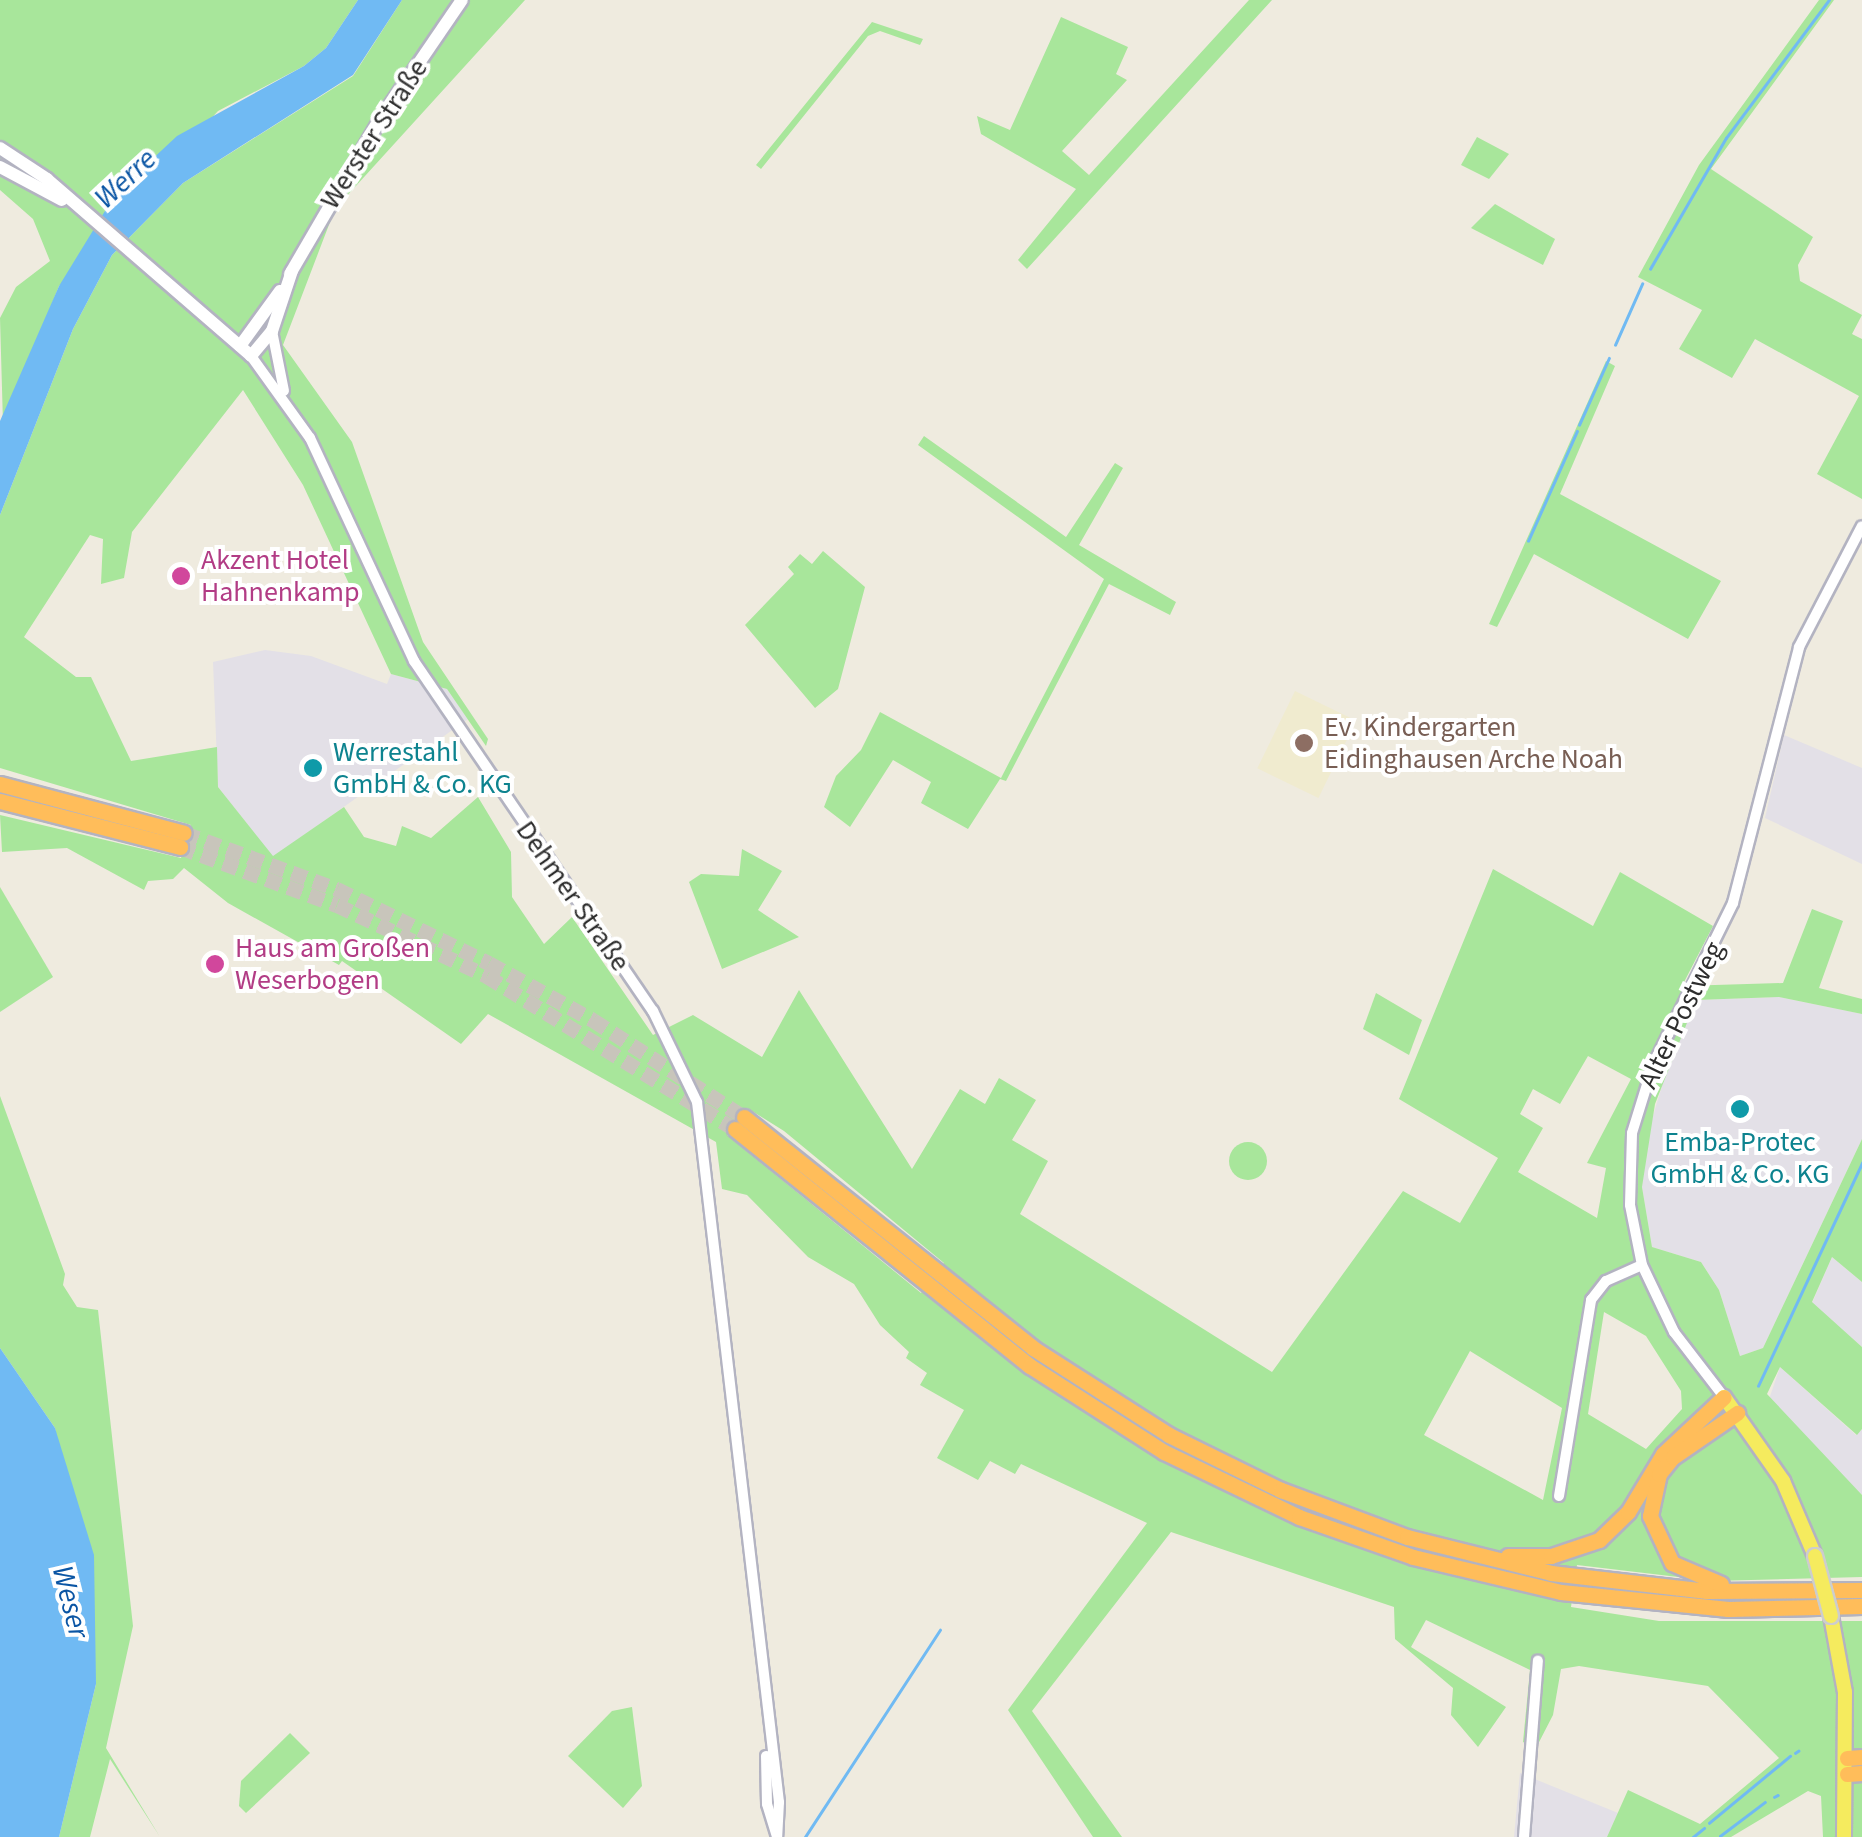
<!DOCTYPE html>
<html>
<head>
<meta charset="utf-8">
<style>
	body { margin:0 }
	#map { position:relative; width:1862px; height:1837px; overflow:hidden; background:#efebdf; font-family:"Source Sans 3",sans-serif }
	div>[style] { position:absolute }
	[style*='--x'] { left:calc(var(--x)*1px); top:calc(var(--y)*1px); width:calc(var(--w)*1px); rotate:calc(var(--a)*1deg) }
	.industrial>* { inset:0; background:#e3e0e7 }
	.education>* { inset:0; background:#f0ebcf; transform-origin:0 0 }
	.green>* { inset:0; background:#a8e69b }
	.round { border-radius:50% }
	.water>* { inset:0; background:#70baf3 }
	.stream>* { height:2.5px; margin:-1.25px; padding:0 1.25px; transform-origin:1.25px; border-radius:1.25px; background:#70baf3 }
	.motorway-tunnel>* { height:15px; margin-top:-7.5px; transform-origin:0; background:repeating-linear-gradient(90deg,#c8c5bb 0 15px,transparent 0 23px) }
	.roads { filter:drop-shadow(2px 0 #b3b3c1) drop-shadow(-2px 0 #b3b3c1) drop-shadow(0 2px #b3b3c1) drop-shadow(0 -2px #b3b3c1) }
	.tertiary>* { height:10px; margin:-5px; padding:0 5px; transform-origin:5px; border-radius:5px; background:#fff }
	.secondary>* { height:12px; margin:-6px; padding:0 6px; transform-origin:6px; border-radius:6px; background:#fff }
	.primary>* { height:14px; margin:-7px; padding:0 7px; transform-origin:7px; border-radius:7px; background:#f5eb5e }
	.motorway>* { height:15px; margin:-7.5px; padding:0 7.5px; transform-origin:7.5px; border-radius:7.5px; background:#ffbd5a }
	.bridges { filter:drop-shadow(2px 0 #cdcdcd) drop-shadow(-2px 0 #cdcdcd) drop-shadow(0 2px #cdcdcd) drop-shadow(0 -2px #cdcdcd) }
	.primary-bridge>* { height:14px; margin:-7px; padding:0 7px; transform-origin:7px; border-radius:7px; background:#f5eb5e }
	.dots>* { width:28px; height:28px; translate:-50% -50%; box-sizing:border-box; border:5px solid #fff; border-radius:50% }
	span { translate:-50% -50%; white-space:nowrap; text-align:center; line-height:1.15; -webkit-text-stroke:8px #fff; paint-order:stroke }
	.street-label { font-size:28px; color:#2d2d2d }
	.hotel-label { font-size:28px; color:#b23c85 }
	.left { translate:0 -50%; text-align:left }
	.education-label { font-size:28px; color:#785e54 }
	.culture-label { font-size:28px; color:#0d838f }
	.water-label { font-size:30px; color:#0a55a4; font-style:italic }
</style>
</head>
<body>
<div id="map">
	<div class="industrial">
		<i style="clip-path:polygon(265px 650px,311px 656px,387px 684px,391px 674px,447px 689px,468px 719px,273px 857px,218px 787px,213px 662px)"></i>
		<i style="clip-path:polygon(1784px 735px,1862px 768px,1862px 864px,1765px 818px)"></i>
		<i style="clip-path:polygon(1779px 997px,1862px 1014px,1862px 1139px,1763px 1348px,1740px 1356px,1719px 1290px,1701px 1262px,1652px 1247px,1642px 1187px,1646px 1140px,1677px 1035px,1696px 1000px)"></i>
		<i style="clip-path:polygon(1832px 1257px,1862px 1282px,1862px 1347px,1812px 1303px)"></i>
		<i style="clip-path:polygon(1780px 1367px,1856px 1435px,1862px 1429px,1862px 1495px,1768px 1402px)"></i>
		<i style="clip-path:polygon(1520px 1773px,1618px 1813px,1607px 1837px,1514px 1837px)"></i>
	</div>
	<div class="education">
		<i style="left:1295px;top:691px;width:68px;height:86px;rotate:26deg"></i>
	</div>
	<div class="green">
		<i style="clip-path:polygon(0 0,358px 0,326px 48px,304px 66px,218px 111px,59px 286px,3px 424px,0 318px,16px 287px,50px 261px,33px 219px,0 190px)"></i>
		<i style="clip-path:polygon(evenodd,402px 0,525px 0,335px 209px,283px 345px,352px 442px,423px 642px,488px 739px,486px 746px,447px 689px,391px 674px,303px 485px,243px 390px,132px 532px,124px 578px,101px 584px,103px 539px,90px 535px,24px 637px,76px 677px,91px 677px,131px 761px,217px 747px,218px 787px,273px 856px,344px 807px,364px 837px,396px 846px,402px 826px,431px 838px,478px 797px,511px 852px,512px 897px,544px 944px,572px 917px,653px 1035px,693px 1015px,762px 1057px,799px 990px,912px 1169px,960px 1089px,985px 1104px,999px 1078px,1036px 1100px,1012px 1140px,1048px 1161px,1020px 1214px,1272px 1372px,1403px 1191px,1460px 1223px,1498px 1158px,1399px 1099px,1493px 869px,1593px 926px,1620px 872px,1713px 926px,1682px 986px,1783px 983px,1812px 909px,1843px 921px,1819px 988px,1862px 999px,1862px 1014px,1779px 997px,1696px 1000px,1655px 1104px,1642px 1187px,1652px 1247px,1701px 1262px,1719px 1290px,1740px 1356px,1763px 1348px,1862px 1139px,1862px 1282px,1832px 1257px,1812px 1302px,1862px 1347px,1862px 1429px,1857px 1435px,1780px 1367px,1767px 1394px,1862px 1495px,1862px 1577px,1712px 1581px,1577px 1565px,1571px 1607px,1659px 1621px,1862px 1621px,1862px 1837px,1823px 1837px,1821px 1796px,1808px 1791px,1731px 1837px,1607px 1837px,1628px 1790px,1700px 1824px,1779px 1758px,1708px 1686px,1579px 1666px,1561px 1669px,1553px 1715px,1536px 1748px,1523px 1742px,1530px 1670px,1426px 1620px,1411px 1647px,1506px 1707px,1478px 1747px,1451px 1715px,1453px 1688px,1395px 1639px,1394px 1607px,1171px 1532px,1032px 1711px,1122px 1837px,1093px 1837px,1008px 1710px,1147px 1523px,1021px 1464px,1015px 1474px,990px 1461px,978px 1480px,937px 1458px,964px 1410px,920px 1385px,927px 1373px,906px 1358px,909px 1352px,880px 1325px,854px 1284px,808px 1257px,747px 1195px,722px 1189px,716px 1142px,488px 1014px,461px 1044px,342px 961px,339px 965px,228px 903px,184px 868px,173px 879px,148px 881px,144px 890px,67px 848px,2px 852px,0 815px,181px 858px,191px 825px,0 768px,0 515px,73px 329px,112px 255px,183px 183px,353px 76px,402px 0,1588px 1056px,1631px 1079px,1587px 1163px,1606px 1168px,1597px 1218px,1518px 1172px,1543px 1128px,1520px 1114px,1533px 1089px,1560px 1104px,1588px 1056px,402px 0,747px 1108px,784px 1131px,944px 1263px,921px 1293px,727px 1135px,747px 1108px,402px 0,1604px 1312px,1646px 1336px,1681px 1391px,1682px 1409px,1646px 1449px,1588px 1414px,1604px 1312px,402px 0,1470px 1351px,1562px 1408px,1543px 1500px,1424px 1435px,1470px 1351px)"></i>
		<i style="clip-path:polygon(1249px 0,1272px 0,1027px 269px,1018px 260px,1076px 189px,981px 134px,977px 116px,1010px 130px,1061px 17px,1128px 47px,1116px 74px,1127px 80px,1062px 151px,1089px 175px)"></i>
		<i style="clip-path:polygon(1819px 0,1834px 0,1711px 169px,1813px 237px,1798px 265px,1800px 281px,1862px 315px,1852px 334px,1862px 339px,1862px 499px,1817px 474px,1859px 396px,1755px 339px,1732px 378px,1679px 349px,1702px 310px,1638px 277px,1699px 165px)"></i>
		<i style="clip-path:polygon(872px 22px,923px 39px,920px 45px,880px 31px,868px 36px,761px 169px,756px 165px)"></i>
		<i style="clip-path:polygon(1477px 137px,1509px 154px,1489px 179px,1461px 165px)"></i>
		<i style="clip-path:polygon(1495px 204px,1555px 239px,1543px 265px,1471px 228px)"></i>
		<i style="clip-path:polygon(1606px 361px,1615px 366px,1560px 494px,1721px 581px,1688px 639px,1534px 554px,1497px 627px,1489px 624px)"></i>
		<i style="clip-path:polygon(924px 436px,1066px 537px,1115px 463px,1123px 468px,1079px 545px,1176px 602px,1170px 615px,1109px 584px,1006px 781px,1000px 779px,968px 829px,921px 803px,931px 782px,893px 760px,850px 827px,824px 807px,836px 776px,861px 750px,880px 712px,1001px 778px,1104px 579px,918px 445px)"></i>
		<i style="clip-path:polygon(823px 551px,865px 587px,838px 689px,815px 708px,745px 625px,794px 574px,788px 567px,800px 554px,812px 564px)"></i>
		<i style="clip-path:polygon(742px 849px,782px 871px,758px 910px,799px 937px,722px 969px,689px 882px,701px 874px,739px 876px)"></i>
		<i style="clip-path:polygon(0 887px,53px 977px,0 1012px)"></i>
		<i style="clip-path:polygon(1376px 993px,1422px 1020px,1409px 1055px,1363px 1029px)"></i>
		<i style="clip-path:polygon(0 1096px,65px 1274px,63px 1285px,77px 1307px,98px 1310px,133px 1626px,106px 1748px,160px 1837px,110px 1759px,90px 1837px,59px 1837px,96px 1684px,55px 1428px,0 1348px)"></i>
		<i class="round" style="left:1229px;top:1142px;width:38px;height:38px"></i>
		<i style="clip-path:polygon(632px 1707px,642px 1786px,623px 1808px,568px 1756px,612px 1711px)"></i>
		<i style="clip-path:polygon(290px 1733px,310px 1753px,246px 1813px,239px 1806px,241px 1781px)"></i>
	</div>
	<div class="water">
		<i style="clip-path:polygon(358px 0,402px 0,353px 75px,183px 183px,112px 255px,73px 329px,0 515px,0 421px,59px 286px,116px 193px,177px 136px,304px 66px,326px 48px)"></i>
		<i style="clip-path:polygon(0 1348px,55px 1428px,94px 1555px,96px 1684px,59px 1837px,0 1837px)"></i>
	</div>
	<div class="stream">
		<i style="--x:1650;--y:269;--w:151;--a:-59.9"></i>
		<i style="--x:1726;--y:138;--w:172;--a:-53.3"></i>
		<i style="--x:1615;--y:345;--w:67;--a:-66.1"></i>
		<i style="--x:1579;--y:425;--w:73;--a:-65.9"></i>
		<i style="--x:1528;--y:541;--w:120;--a:-66"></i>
		<i style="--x:1758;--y:1386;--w:246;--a:-65"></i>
		<i style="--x:1795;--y:1753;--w:4;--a:-34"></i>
		<i style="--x:1774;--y:1797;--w:4;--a:-27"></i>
		<i style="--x:1709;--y:1823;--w:105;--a:-39.6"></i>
		<i style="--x:1720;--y:1836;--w:56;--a:-37.1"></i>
		<i style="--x:805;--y:1837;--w:247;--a:-56.9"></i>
		<i style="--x:1693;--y:1837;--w:14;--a:-39"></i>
	</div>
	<div class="motorway-tunnel">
		<i style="--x:184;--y:833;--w:163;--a:20.1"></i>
		<i style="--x:337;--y:889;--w:169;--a:26"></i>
		<i style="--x:489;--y:963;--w:119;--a:28.7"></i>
		<i style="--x:593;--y:1020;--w:179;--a:32.7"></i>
		<i style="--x:180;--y:847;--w:167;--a:20.3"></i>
		<i style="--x:337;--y:905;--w:166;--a:25.3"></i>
		<i style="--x:487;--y:976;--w:291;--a:31.7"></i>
	</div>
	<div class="roads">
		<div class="tertiary">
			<i style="--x:272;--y:331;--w:61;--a:78.7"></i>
			<i style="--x:251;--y:356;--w:101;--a:54.3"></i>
			<i style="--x:310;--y:438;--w:246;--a:65"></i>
			<i style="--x:414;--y:661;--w:424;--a:55.7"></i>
			<i style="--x:653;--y:1011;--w:101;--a:64.2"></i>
			<i style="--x:697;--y:1102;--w:705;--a:83.32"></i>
			<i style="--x:779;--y:1802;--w:35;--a:93"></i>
			<i style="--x:1724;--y:1397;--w:82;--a:-127.6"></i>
			<i style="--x:1674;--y:1332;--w:74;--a:-115.5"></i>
			<i style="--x:1642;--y:1265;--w:61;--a:-101.3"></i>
			<i style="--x:1630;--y:1205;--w:72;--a:-88.4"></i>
			<i style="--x:1632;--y:1133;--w:71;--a:-72.8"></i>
			<i style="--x:1653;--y:1065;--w:181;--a:-63.7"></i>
			<i style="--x:1733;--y:903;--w:264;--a:-75.5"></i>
			<i style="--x:1799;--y:647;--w:136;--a:-62.5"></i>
			<i style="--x:1559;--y:1496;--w:199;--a:-80.7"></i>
			<i style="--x:1591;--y:1300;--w:24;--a:-52"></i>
			<i style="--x:1606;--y:1281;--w:39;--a:-24"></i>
			<i style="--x:766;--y:1756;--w:48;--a:88.8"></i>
			<i style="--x:767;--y:1804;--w:34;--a:73"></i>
			<i style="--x:1524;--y:1837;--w:177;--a:-85.5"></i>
		</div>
		<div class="secondary">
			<i style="--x:0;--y:148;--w:56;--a:33.4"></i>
			<i style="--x:47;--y:179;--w:270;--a:40.9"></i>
			<i style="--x:251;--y:356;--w:33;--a:-50"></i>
			<i style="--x:272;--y:331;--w:63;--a:-71.6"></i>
			<i style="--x:0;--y:167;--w:70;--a:28"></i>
			<i style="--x:290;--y:274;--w:178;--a:-59.7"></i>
			<i style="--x:380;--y:120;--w:145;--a:-55.7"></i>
			<i style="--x:240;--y:346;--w:68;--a:-54"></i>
		</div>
		<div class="primary">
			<i style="--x:1724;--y:1397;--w:103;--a:54.9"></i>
			<i style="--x:1783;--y:1481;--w:82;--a:66.9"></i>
			<i style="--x:1831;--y:1616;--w:77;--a:79.6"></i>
			<i style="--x:1845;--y:1692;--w:145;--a:90.4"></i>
		</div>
		<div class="motorway">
			<i style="--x:0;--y:784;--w:190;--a:14.9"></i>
			<i style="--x:0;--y:801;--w:186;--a:14.3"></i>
			<i style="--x:744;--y:1117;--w:370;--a:38.6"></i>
			<i style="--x:1033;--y:1348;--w:161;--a:32.6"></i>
			<i style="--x:1169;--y:1435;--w:125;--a:26.2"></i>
			<i style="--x:1281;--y:1490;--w:134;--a:20.5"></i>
			<i style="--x:1407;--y:1537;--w:148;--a:14"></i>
			<i style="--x:1551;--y:1573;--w:157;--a:6.6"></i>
			<i style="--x:1707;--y:1591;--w:155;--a:-0.4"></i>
			<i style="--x:735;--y:1129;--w:378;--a:38.8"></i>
			<i style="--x:1030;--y:1366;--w:159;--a:32.7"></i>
			<i style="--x:1164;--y:1452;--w:150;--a:25.7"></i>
			<i style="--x:1299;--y:1517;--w:121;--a:19.3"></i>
			<i style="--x:1413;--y:1557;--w:152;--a:13.3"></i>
			<i style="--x:1561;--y:1592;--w:168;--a:5.8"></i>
			<i style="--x:1728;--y:1609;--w:134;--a:-1.3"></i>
			<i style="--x:1508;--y:1556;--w:43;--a:0"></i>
			<i style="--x:1551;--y:1556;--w:51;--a:-18.4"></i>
			<i style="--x:1599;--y:1540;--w:40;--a:-44"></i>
			<i style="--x:1628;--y:1512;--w:68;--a:-58.9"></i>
			<i style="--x:1663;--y:1454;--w:83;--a:-43.1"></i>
			<i style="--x:1721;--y:1584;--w:53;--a:-156.8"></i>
			<i style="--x:1672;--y:1563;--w:52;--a:-115.1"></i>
			<i style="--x:1650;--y:1516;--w:43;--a:-77.9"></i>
			<i style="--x:1659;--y:1474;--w:22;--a:-51"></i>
			<i style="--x:1673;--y:1457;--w:78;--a:-34.5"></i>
			<i style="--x:1847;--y:1758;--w:15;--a:-4"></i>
			<i style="--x:1847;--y:1774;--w:15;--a:-4"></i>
		</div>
	</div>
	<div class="bridges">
		<div class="primary-bridge">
			<i style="--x:1815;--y:1556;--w:62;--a:75.1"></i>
		</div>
	</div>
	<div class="dots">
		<i style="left:181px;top:576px;background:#d1479c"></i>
		<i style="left:1304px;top:743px;background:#8d6e63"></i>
		<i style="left:313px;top:768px;background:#0f9aa8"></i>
		<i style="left:215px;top:964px;background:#d1479c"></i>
		<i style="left:1740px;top:1109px;background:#0f9aa8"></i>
	</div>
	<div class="street-label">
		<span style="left:374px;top:134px;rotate:-57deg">Werster Straße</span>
		<span style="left:573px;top:896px;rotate:55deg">Dehmer Straße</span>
		<span style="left:1681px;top:1015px;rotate:-64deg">Alter Postweg</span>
	</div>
	<div class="hotel-label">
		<span class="left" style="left:201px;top:576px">Akzent Hotel<br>Hahnenkamp</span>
		<span class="left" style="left:235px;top:964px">Haus am Großen<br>Weserbogen</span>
	</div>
	<div class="education-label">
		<span class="left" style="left:1324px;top:743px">Ev. Kindergarten<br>Eidinghausen Arche Noah</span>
	</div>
	<div class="culture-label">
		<span class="left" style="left:333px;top:768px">Werrestahl<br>GmbH &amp; Co. KG</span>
		<span style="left:1740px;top:1158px">Emba-Protec<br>GmbH &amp; Co. KG</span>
	</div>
	<div class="water-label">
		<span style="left:126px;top:179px;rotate:-43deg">Werre</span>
		<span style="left:70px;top:1602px;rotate:76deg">Weser</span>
	</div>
</div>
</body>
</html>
